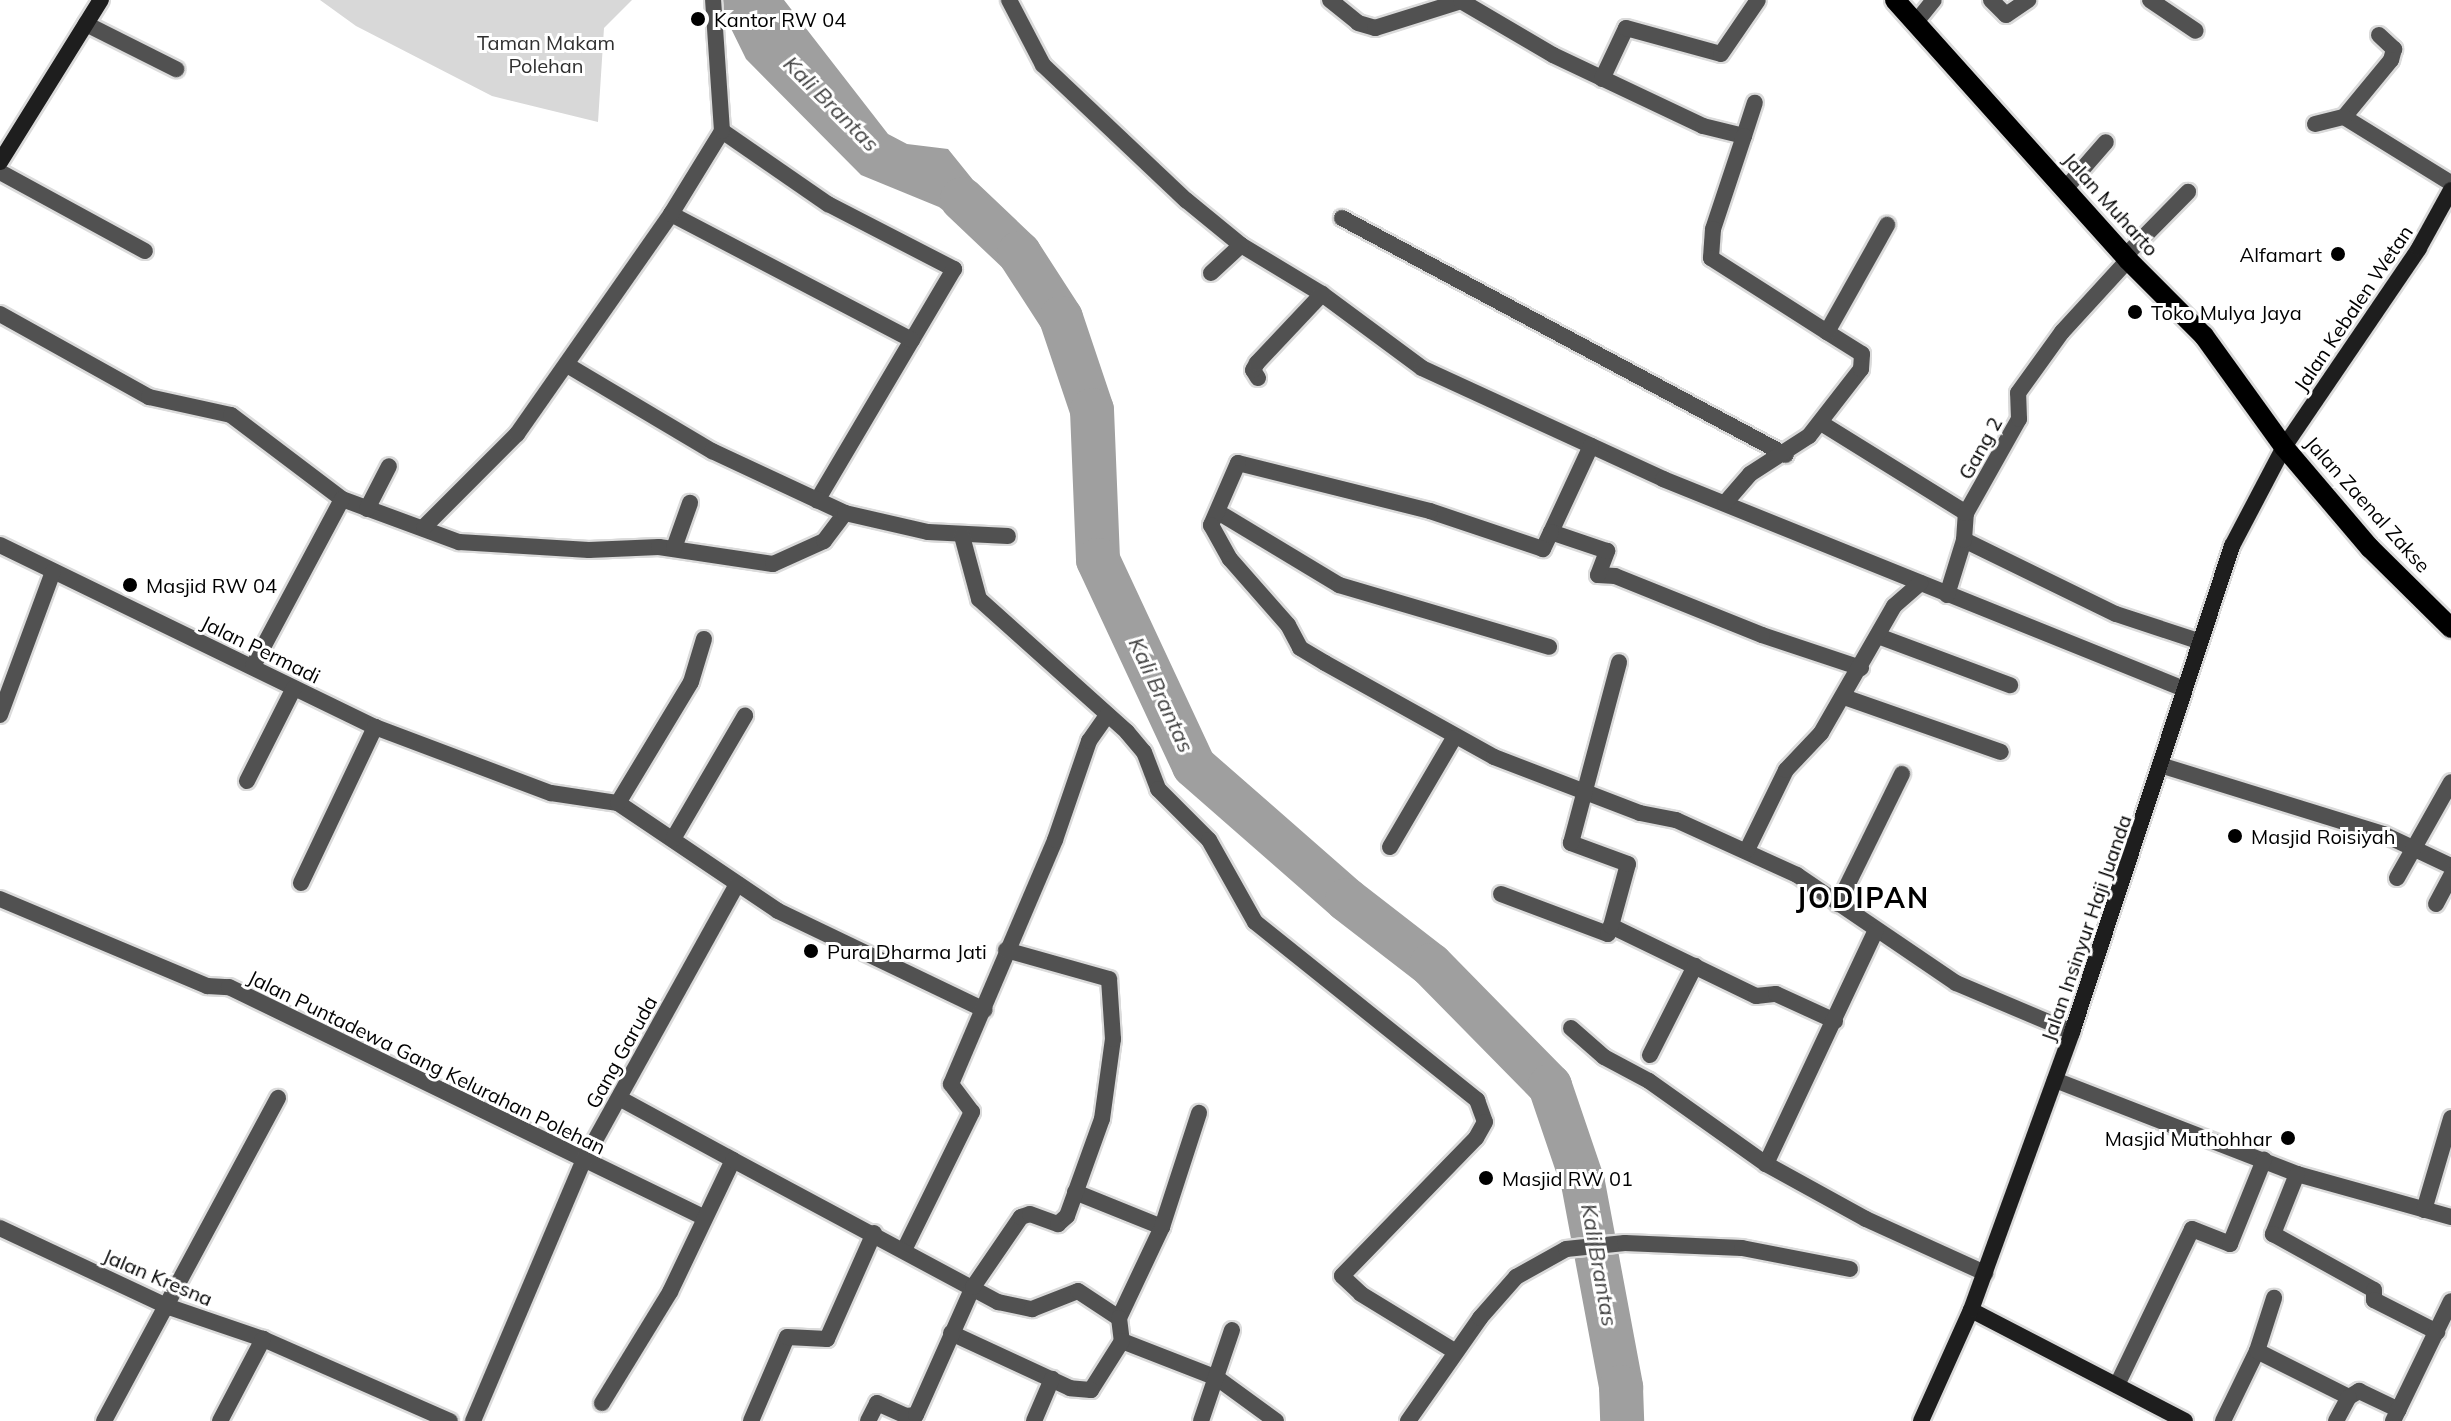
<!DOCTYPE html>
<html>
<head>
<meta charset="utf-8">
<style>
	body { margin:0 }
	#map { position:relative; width:2451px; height:1421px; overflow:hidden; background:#fff; font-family:Mulish,sans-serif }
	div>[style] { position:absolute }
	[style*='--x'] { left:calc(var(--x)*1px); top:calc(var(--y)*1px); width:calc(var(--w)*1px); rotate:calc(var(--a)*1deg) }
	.green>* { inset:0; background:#d8d8d8 }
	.water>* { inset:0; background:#9f9f9f }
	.river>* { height:44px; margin:-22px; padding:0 22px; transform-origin:22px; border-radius:22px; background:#9f9f9f }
	.roads { filter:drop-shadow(2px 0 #dbdbdb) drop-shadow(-2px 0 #dbdbdb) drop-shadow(0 2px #dbdbdb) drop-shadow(0 -2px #dbdbdb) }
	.street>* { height:16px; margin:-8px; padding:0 8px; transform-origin:8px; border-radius:8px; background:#515151 }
	.secondary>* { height:16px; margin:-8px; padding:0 8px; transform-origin:8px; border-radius:8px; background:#1e1e1e }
	.primary>* { height:20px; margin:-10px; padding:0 10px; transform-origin:10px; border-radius:10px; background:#000 }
	.dots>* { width:22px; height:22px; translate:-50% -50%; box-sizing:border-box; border:4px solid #fff; border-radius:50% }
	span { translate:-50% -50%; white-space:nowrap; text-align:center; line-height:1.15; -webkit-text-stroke:6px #fff; paint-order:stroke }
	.poi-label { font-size:20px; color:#000 }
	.left { translate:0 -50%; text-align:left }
	.right { translate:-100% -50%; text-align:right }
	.park-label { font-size:20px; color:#2f2f2f }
	.street-label { font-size:20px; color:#000 }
	.water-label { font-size:22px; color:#404040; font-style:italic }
	.district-label { font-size:28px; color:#000; font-weight:700; letter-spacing:2px }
</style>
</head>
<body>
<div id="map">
	<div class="green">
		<i style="clip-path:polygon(320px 0,632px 0,604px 28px,598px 122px,492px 96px,356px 26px)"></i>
	</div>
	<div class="water">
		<i style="clip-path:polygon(717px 0,784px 0,888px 134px,907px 144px,948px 149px,1015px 232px,999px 252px,939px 207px,861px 175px,746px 59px)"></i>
	</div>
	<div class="river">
		<i style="--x:962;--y:199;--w:79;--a:43.5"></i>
		<i style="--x:1019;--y:253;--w:77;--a:57.1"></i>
		<i style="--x:1061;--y:318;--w:97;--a:71.4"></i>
		<i style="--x:1092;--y:410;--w:150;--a:87.7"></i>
		<i style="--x:1098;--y:560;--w:227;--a:65"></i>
		<i style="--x:1194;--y:766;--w:203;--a:41.2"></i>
		<i style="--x:1347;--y:900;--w:106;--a:37.7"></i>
		<i style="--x:1431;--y:965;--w:170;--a:45.5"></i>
		<i style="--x:1550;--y:1086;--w:102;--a:71.2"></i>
		<i style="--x:1583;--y:1183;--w:208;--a:79.4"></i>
		<i style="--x:1621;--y:1387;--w:34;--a:88"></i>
	</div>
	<div class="roads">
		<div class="street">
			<i style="--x:1009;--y:0;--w:73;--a:62.4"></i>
			<i style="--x:1043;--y:65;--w:197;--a:43.4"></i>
			<i style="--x:1186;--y:200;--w:71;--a:39.3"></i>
			<i style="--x:1241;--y:245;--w:95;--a:31.2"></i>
			<i style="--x:1322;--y:294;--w:124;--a:36.5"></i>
			<i style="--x:1422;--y:368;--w:265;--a:24.7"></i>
			<i style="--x:1663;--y:479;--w:562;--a:21.95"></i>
			<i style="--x:1330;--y:0;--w:36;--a:39"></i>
			<i style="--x:1358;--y:23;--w:18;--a:16"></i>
			<i style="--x:1375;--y:28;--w:90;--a:-17.4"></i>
			<i style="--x:1461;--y:1;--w:107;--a:30.4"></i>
			<i style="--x:1553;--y:55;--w:166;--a:25.3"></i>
			<i style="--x:1703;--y:126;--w:42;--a:13.7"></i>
			<i style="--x:1744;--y:136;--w:35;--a:-72"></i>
			<i style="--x:1991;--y:0;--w:21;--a:45"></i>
			<i style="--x:2006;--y:15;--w:27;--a:-34"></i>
			<i style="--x:2150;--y:0;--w:55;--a:34"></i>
			<i style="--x:1916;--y:22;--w:28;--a:-51"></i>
			<i style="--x:86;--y:24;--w:101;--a:26.6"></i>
			<i style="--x:2379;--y:35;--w:21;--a:43"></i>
			<i style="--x:2394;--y:49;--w:11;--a:105"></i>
			<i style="--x:2391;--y:60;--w:74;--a:129.5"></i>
			<i style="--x:2344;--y:117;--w:126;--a:31.7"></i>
			<i style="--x:1602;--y:79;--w:56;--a:-64.8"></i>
			<i style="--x:1626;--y:28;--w:98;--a:15.3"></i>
			<i style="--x:1721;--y:54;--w:65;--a:-55.6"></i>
			<i style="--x:2315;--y:124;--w:30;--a:-14"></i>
			<i style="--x:722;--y:131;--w:129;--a:34.6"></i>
			<i style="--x:828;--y:204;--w:142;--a:27.3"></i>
			<i style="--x:954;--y:269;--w:269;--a:120.6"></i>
			<i style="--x:1744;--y:136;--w:98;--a:108.4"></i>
			<i style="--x:1713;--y:229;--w:29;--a:94"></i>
			<i style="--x:1711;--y:258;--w:138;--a:32.5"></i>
			<i style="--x:0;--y:172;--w:165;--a:28.6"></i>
			<i style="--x:2065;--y:189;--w:62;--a:-48.9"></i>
			<i style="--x:671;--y:214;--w:272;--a:27.6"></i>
			<i style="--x:1342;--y:218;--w:503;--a:28.09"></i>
			<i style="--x:2125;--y:256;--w:90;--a:-45.5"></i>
			<i style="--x:1211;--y:273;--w:41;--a:-43"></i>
			<i style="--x:0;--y:314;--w:171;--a:29.1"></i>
			<i style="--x:149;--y:397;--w:84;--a:12.4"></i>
			<i style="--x:231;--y:415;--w:139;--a:37.1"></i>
			<i style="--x:342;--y:499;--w:125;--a:20.2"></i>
			<i style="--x:459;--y:542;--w:130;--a:3.5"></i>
			<i style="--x:589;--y:550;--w:70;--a:-2.5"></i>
			<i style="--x:659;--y:547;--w:115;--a:8.5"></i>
			<i style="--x:773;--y:564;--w:56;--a:-24.3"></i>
			<i style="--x:824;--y:541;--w:35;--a:-53"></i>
			<i style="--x:567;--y:365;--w:169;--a:30.7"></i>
			<i style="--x:712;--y:451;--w:147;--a:25"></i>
			<i style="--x:845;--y:513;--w:85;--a:12.9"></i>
			<i style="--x:928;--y:532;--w:80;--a:2.9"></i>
			<i style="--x:1258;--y:378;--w:9;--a:-122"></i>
			<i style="--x:1253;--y:370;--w:8;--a:-60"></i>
			<i style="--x:1257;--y:363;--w:95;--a:-46.7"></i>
			<i style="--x:1821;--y:423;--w:171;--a:31.8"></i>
			<i style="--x:1725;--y:503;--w:38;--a:-49"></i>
			<i style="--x:1750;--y:474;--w:70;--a:-32.8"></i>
			<i style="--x:1809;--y:436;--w:85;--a:-52.2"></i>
			<i style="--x:1861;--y:369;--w:15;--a:-86"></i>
			<i style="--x:1862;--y:354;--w:41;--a:-147.8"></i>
			<i style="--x:1827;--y:332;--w:123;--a:-60.7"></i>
			<i style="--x:367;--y:509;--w:48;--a:-62.9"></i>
			<i style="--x:1218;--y:512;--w:141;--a:31.1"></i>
			<i style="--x:1339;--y:585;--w:219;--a:16.4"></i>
			<i style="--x:424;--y:527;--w:132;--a:-45"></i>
			<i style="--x:517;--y:434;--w:269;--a:-55"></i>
			<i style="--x:671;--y:214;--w:97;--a:-58.4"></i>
			<i style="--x:722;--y:131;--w:131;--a:-93.9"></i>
			<i style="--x:1551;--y:532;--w:95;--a:-65.1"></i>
			<i style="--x:962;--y:536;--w:65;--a:74.9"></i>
			<i style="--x:979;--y:599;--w:199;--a:41.9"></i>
			<i style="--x:1127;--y:732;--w:26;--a:50"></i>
			<i style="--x:1144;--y:752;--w:40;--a:69"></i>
			<i style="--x:1158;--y:789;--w:72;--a:45"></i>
			<i style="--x:1209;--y:840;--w:94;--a:60.7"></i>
			<i style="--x:1255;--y:922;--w:285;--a:38.7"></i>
			<i style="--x:1477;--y:1100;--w:23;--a:70"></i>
			<i style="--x:1485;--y:1122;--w:18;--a:119"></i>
			<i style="--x:1476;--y:1138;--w:192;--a:134.2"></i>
			<i style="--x:1342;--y:1276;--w:26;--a:43"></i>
			<i style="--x:1361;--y:1294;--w:111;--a:31.4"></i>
			<i style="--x:1964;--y:540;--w:169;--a:26"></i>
			<i style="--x:2116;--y:614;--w:86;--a:18.2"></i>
			<i style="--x:0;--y:545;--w:417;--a:25.9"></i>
			<i style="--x:375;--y:727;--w:188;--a:20.6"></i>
			<i style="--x:551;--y:793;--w:68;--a:8.5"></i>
			<i style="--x:618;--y:803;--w:193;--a:34"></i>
			<i style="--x:778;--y:911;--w:229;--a:25.6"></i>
			<i style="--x:674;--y:548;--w:48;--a:-70.4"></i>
			<i style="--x:1947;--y:595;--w:58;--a:-72.8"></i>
			<i style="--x:1964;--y:540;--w:27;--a:-86"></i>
			<i style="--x:1966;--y:513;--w:108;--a:-60.6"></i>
			<i style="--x:2019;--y:419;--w:26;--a:-92"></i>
			<i style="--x:2018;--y:393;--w:75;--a:-54.2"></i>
			<i style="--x:2062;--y:332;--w:98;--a:-47.5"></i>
			<i style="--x:1878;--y:636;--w:141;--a:20.4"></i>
			<i style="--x:253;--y:666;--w:189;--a:-61.9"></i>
			<i style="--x:1861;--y:668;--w:104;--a:-161.6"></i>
			<i style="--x:1762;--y:635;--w:158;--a:-158.1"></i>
			<i style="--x:1615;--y:576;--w:17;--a:-177"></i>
			<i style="--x:1598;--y:575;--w:26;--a:-69"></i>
			<i style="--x:1607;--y:551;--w:59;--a:-161.3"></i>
			<i style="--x:1551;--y:532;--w:19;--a:115"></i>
			<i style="--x:1543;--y:549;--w:119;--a:-161.4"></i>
			<i style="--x:1430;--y:511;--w:198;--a:-166"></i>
			<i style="--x:1238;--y:463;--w:68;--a:113.5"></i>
			<i style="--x:1211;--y:525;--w:39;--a:61"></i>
			<i style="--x:1230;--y:559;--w:88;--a:48.7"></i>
			<i style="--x:1288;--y:625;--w:26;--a:62"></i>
			<i style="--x:1300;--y:648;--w:29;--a:31"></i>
			<i style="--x:1325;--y:663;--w:193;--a:29.1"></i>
			<i style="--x:1494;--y:757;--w:156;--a:21"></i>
			<i style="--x:1640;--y:813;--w:37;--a:11"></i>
			<i style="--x:1676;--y:820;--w:133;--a:24.4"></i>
			<i style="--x:1797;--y:875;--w:192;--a:34.2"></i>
			<i style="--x:1956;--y:983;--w:126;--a:22.9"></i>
			<i style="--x:1844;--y:697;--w:166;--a:19.3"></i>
			<i style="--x:0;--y:715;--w:153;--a:-69.7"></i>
			<i style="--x:2160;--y:765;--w:233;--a:17.2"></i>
			<i style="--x:2383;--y:834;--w:75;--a:25.2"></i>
			<i style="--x:247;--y:781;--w:104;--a:-63.2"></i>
			<i style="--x:618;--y:803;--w:141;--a:-58.9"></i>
			<i style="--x:691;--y:682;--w:45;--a:-73.2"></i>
			<i style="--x:673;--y:839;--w:143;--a:-59.7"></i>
			<i style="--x:1390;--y:847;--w:126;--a:-59.6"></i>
			<i style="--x:1747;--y:850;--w:89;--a:-64"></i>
			<i style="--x:1786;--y:770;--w:51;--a:-46.6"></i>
			<i style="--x:1821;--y:733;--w:146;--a:-60.1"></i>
			<i style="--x:1894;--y:606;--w:35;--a:-41"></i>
			<i style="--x:2397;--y:878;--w:110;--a:-60.6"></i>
			<i style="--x:301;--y:883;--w:173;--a:-64.6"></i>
			<i style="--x:1501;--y:894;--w:114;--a:20.5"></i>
			<i style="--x:1608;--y:934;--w:9;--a:-69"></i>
			<i style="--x:1611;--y:926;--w:161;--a:25.8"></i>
			<i style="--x:1756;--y:996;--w:20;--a:-6"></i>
			<i style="--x:1776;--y:994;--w:65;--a:24.6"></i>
			<i style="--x:0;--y:899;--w:225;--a:22.8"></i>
			<i style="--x:207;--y:986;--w:22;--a:3"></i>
			<i style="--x:229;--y:987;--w:527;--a:25.88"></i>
			<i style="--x:1838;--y:904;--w:145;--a:-63.8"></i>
			<i style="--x:2436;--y:904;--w:32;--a:-62"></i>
			<i style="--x:1611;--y:926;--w:64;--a:-74.7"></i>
			<i style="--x:1628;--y:864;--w:61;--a:-159.8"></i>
			<i style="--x:1571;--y:843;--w:187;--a:-75.1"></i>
			<i style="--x:1876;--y:930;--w:259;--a:115.2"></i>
			<i style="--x:1766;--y:1164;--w:114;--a:28.8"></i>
			<i style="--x:1866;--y:1219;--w:131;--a:24.4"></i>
			<i style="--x:1571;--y:1028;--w:44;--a:41.3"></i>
			<i style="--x:1604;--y:1057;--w:51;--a:28.1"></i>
			<i style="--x:1649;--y:1081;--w:143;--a:35.4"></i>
			<i style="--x:1650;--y:1055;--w:100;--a:-63.2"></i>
			<i style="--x:2055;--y:1080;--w:260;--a:21.2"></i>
			<i style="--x:2297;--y:1174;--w:160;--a:15.6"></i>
			<i style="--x:619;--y:1098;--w:130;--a:28.5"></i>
			<i style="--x:2297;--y:1174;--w:65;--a:111.8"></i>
			<i style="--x:2273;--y:1234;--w:115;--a:29"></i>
			<i style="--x:2374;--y:1290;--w:10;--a:90"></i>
			<i style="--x:2374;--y:1300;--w:71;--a:26.9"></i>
			<i style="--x:1075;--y:1192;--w:94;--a:21.9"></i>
			<i style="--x:2424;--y:1210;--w:96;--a:-73.6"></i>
			<i style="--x:0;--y:1228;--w:187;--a:25.1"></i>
			<i style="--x:169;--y:1307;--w:99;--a:18.8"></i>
			<i style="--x:263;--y:1339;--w:204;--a:23.7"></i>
			<i style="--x:905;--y:1248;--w:152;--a:-63.8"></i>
			<i style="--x:972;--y:1112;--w:35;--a:-127"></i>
			<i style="--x:951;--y:1084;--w:265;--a:-66.9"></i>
			<i style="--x:1055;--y:840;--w:105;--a:-71"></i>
			<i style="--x:1089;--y:741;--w:32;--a:-55"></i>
			<i style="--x:1119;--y:1318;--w:101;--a:-64.7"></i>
			<i style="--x:1162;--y:1227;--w:120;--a:-72"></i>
			<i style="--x:1122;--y:1341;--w:102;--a:21.3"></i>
			<i style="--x:1217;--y:1378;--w:73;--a:36.1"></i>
			<i style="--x:2257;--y:1351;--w:56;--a:-72.2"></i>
			<i style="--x:2117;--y:1385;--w:173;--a:-64.3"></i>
			<i style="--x:2192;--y:1229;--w:41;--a:21.5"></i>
			<i style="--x:2230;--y:1244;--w:91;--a:-68"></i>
			<i style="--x:602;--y:1403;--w:130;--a:-58.5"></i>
			<i style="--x:670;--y:1292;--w:146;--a:-64.5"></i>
			<i style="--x:733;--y:1160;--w:301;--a:28.2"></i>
			<i style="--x:998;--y:1302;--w:35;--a:12"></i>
			<i style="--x:1032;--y:1309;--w:49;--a:-21.4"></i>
			<i style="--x:1078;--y:1291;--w:49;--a:33.4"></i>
			<i style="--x:1119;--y:1318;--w:23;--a:83"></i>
			<i style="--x:1122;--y:1341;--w:58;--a:122.3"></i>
			<i style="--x:1091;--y:1390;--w:21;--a:-175"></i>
			<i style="--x:1070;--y:1388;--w:131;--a:-155.2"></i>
			<i style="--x:104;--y:1421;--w:367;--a:-61.7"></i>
			<i style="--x:220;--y:1421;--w:93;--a:-62.3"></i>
			<i style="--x:473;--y:1421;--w:281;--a:-67"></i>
			<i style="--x:583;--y:1162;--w:318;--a:-61"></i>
			<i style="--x:751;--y:1421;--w:91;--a:-66.8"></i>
			<i style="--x:787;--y:1337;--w:40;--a:2.9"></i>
			<i style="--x:827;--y:1339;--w:116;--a:-66.1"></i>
			<i style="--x:868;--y:1421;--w:20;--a:-63"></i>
			<i style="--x:877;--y:1403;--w:32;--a:24"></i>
			<i style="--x:906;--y:1416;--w:10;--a:-6"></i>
			<i style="--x:916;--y:1415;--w:140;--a:-66"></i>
			<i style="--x:973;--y:1287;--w:85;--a:-55.6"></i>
			<i style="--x:1021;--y:1217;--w:9;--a:-18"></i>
			<i style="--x:1030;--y:1214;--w:30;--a:20"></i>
			<i style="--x:1058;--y:1224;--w:12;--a:-42"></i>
			<i style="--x:1067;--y:1216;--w:103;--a:-70.2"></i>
			<i style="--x:1102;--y:1119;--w:81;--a:-82.2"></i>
			<i style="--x:1113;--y:1039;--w:60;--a:-93.8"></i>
			<i style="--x:1109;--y:979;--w:107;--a:-164.3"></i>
			<i style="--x:1034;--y:1421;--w:46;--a:-66.8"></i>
			<i style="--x:1201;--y:1421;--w:96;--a:-71.2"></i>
			<i style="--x:1408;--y:1421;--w:126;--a:-55"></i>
			<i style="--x:1480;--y:1318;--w:55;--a:-48.7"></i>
			<i style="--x:1516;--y:1277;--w:57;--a:-29.2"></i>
			<i style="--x:1566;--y:1249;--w:59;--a:-5.8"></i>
			<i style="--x:1625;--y:1243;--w:117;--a:2.4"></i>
			<i style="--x:1742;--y:1248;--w:110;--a:11"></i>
			<i style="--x:2223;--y:1421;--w:78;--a:-64.1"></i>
			<i style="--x:2257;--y:1351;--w:103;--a:26.6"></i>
			<i style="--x:2349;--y:1397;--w:12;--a:-31"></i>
			<i style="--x:2359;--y:1391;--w:44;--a:25.4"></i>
			<i style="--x:2336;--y:1421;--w:27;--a:-62"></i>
			<i style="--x:2393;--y:1421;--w:133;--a:-64.2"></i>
		</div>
		<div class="secondary">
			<i style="--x:0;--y:162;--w:191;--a:-58.1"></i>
			<i style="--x:1971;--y:1310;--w:241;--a:27.4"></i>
			<i style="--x:1921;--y:1421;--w:122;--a:-65.8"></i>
			<i style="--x:1971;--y:1310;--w:296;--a:-70"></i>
			<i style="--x:2072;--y:1032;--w:512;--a:-71.78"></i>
			<i style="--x:2232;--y:546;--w:112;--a:-62.3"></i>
			<i style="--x:2284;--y:447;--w:240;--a:-55.8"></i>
			<i style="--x:2419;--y:248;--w:66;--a:-61.1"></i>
		</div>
		<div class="primary">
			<i style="--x:1895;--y:0;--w:349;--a:48.1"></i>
			<i style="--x:2128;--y:260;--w:107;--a:45"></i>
			<i style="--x:2204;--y:336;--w:137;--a:54.2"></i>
			<i style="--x:2284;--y:447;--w:133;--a:49.6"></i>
			<i style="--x:2370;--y:548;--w:114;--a:44.6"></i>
		</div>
	</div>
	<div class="dots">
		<i style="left:698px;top:19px;background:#000"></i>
		<i style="left:2338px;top:254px;background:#000"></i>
		<i style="left:2135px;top:312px;background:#000"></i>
		<i style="left:130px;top:585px;background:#000"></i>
		<i style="left:2235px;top:836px;background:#000"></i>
		<i style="left:811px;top:951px;background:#000"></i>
		<i style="left:2288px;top:1138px;background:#000"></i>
		<i style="left:1486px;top:1178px;background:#000"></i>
	</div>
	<div class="poi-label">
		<span class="left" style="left:714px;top:19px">Kantor RW 04</span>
		<span class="right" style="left:2322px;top:254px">Alfamart</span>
		<span class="left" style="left:2151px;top:312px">Toko Mulya Jaya</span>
		<span class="left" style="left:146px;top:585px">Masjid RW 04</span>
		<span class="left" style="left:2251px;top:836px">Masjid Roisiyah</span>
		<span class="left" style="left:827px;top:951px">Pura Dharma Jati</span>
		<span class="right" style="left:2272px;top:1138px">Masjid Muthohhar</span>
		<span class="left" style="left:1502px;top:1178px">Masjid RW 01</span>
	</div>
	<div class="park-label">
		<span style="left:546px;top:54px">Taman Makam<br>Polehan</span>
	</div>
	<div class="street-label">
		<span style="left:2111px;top:204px;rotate:48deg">Jalan Muharto</span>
		<span style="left:2353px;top:308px;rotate:-56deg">Jalan Kebalen Wetan</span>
		<span style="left:1980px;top:448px;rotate:-61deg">Gang 2</span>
		<span style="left:2368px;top:504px;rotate:48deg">Jalan Zaenal Zakse</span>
		<span style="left:261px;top:649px;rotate:26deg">Jalan Permadi</span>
		<span style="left:2086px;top:928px;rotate:-71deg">Jalan Insinyur Haji Juanda</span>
		<span style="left:621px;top:1052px;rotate:-61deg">Gang Garuda</span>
		<span style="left:427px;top:1062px;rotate:26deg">Jalan Puntadewa Gang Kelurahan Polehan</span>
		<span style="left:158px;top:1277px;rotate:23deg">Jalan Kresna</span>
	</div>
	<div class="water-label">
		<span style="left:831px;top:104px;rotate:45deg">Kali Brantas</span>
		<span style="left:1161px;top:695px;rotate:65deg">Kali Brantas</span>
		<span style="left:1599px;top:1265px;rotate:80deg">Kali Brantas</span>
	</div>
	<div class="district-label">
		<span style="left:1863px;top:898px">JODIPAN</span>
	</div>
</div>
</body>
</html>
